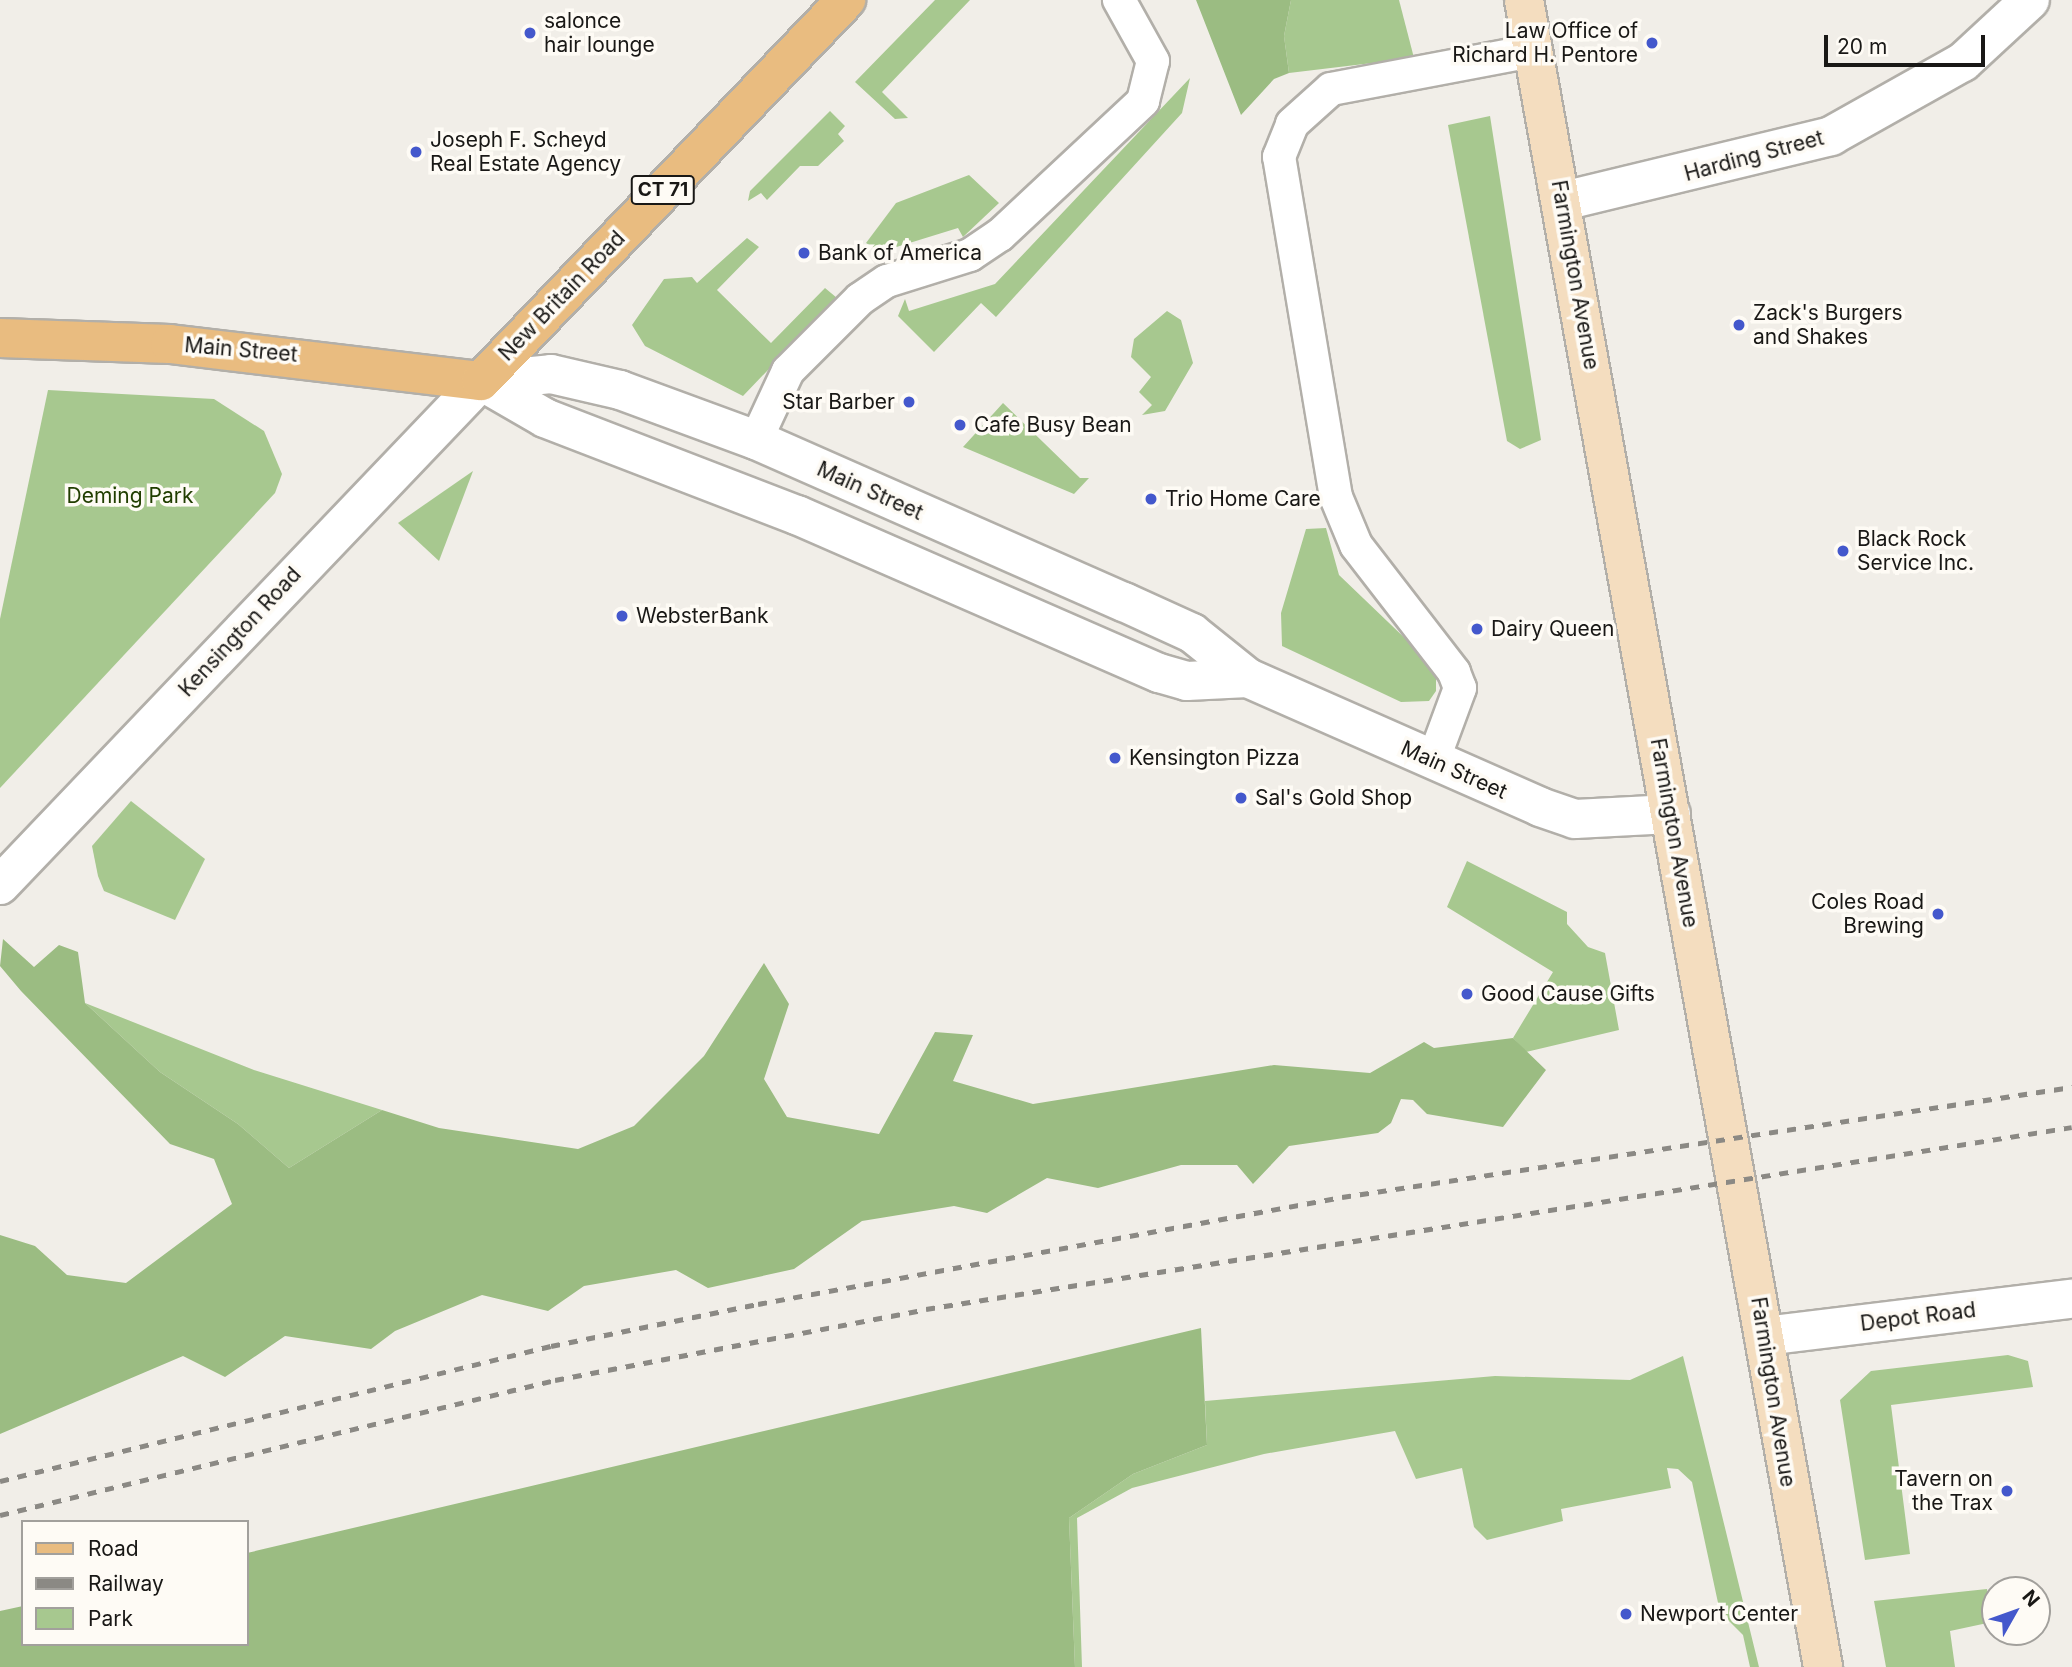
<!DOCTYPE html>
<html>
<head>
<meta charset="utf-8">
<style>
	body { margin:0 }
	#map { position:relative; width:2072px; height:1667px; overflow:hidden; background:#f1eee8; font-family:Inter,sans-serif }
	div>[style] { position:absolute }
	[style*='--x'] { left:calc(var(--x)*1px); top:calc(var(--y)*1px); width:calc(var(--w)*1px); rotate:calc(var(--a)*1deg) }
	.green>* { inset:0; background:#a7c88f }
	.forest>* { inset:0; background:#9bbc82 }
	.roads { filter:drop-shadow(2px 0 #b2afa9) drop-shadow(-2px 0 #b2afa9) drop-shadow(0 2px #b2afa9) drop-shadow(0 -2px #b2afa9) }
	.service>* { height:32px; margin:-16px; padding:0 16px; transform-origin:16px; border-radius:16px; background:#fff }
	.minor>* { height:38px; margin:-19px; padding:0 19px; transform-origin:19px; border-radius:19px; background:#fff }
	.tertiary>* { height:38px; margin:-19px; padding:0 19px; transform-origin:19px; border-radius:19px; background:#fff }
	.secondary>* { height:38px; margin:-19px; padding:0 19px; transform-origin:19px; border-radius:19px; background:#f4ddbf }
	.primary>* { height:38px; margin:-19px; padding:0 19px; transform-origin:19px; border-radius:19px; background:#e9bc80 }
	.rail>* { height:5px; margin-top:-2.5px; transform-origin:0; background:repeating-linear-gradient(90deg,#8b8984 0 9px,transparent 0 18px) }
	.dots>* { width:19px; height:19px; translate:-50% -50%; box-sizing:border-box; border:4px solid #fefbf5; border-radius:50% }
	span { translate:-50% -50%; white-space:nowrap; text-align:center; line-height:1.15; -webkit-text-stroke:7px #fefbf5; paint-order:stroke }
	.shield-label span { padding:2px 5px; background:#fefbf5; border:2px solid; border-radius:5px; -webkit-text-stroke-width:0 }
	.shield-label { font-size:19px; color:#191816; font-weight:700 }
	.poi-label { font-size:21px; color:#191816 }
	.left { translate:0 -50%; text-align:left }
	.right { translate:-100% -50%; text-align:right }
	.street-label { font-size:21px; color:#191816 }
	.park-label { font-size:21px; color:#213e00 }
	.legend { position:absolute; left:21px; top:1520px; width:228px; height:126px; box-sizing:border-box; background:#fefbf5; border:2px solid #a2a09c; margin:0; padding:9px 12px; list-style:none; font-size:21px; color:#191816 }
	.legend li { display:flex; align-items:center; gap:14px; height:35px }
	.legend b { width:35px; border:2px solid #a2a09c }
	.north { position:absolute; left:1981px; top:1576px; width:70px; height:70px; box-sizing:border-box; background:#fefbf5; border:2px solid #a2a09c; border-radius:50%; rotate:50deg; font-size:19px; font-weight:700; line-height:28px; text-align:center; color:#191816 }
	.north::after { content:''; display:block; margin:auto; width:24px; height:32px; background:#4458cc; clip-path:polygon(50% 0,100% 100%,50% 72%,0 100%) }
	.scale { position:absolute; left:1824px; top:35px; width:161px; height:32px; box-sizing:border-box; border:4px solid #191816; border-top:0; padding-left:9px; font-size:21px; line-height:24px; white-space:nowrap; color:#191816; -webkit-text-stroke:5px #fefbf5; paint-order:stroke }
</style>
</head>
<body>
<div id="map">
	<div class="green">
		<i style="clip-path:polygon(935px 0,970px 0,882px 92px,908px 118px,895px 119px,855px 82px)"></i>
		<i style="clip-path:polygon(1291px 0,1399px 0,1414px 58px,1289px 73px,1284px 36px)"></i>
		<i style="clip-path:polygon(1190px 78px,1182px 113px,996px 317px,981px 303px,934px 352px,898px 316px,905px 299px,909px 311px,995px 284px)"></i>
		<i style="clip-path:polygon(830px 111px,845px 126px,838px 134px,844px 141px,818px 166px,800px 166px,767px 200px,761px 193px,748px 201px,750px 191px)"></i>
		<i style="clip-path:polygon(1490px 116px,1541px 440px,1520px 449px,1507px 441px,1448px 125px)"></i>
		<i style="clip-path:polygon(969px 175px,999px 203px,963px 237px,958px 228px,890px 249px,890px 257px,866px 243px,896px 203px)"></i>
		<i style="clip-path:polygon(747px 238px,759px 247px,717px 290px,771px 343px,825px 288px,837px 298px,743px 396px,645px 346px,632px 325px,664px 279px,692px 277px,697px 283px)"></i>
		<i style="clip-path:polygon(1167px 311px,1181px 320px,1193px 363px,1165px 411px,1142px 415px,1152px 405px,1139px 392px,1151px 377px,1131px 357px,1134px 339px)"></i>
		<i style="clip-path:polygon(48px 390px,214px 399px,264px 431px,282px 474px,275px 493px,0 788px,0 619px)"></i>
		<i style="clip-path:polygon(1003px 403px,1080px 478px,1089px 478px,1074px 494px,963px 447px)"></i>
		<i style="clip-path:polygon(473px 471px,439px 561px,398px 523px)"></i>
		<i style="clip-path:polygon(1326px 528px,1339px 575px,1436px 668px,1436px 691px,1429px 701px,1401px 702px,1282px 646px,1281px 613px,1306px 529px)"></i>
		<i style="clip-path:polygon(131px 801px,205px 859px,175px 920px,104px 891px,98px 876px,92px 846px)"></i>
		<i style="clip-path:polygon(1467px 861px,1567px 912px,1567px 924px,1588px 947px,1605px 953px,1619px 1030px,1526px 1052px,1513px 1038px,1553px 972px,1447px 907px)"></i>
		<i style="clip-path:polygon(85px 1003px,254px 1070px,382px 1110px,289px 1168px,238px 1124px,160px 1072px)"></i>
		<i style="clip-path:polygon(2008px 1355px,2028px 1361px,2033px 1387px,1891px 1405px,1910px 1554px,1865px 1560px,1840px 1400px,1871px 1371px)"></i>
		<i style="clip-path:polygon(1683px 1356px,1759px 1667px,1750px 1667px,1743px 1635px,1720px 1612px,1692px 1482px,1678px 1469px,1667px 1468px,1671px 1488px,1561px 1509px,1563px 1521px,1487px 1540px,1474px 1527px,1462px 1468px,1416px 1479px,1395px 1431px,1264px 1454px,1132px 1488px,1077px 1518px,1082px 1667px,1075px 1667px,1069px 1518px,1133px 1474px,1207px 1445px,1205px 1401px,1495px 1376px,1630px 1380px)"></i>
		<i style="clip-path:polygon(1987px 1589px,1992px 1622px,1950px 1631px,1955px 1667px,1886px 1667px,1874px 1601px)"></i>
	</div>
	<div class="forest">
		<i style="clip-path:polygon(1196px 0,1291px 0,1284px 36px,1289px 73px,1274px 79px,1241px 115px)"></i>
		<i style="clip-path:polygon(3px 939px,34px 967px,59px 945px,78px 952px,85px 1003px,160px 1072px,238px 1124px,289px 1168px,382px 1110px,439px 1128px,578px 1149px,634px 1126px,704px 1056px,764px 963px,789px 1004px,764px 1079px,787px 1117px,879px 1134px,935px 1032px,973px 1035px,953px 1081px,1033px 1104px,1274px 1065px,1370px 1073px,1424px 1042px,1434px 1048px,1513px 1038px,1546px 1070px,1503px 1127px,1427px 1114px,1413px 1100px,1401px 1099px,1391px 1123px,1378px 1133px,1289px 1146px,1253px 1184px,1237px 1165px,1181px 1165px,1098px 1188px,1047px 1178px,987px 1213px,954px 1206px,862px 1221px,794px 1269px,708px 1288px,676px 1270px,584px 1286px,548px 1311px,482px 1295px,395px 1331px,371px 1349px,285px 1336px,225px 1377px,183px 1356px,0 1434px,0 1235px,35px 1246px,67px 1275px,126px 1283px,232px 1204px,214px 1159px,170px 1144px,21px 991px,0 966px)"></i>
		<i style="clip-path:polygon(1201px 1328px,1207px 1445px,1133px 1474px,1069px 1518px,1075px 1667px,0 1667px,0 1611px,23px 1606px,23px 1644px,247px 1644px,247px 1553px)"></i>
	</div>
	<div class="roads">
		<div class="service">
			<i style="--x:756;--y:440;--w:76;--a:-65.1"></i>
			<i style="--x:788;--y:371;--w:102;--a:-45"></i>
			<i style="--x:860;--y:299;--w:32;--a:-34"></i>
			<i style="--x:887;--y:281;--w:87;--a:-17.4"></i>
			<i style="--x:970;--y:255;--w:36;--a:-34"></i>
			<i style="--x:1000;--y:235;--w:196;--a:-43.1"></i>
			<i style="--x:1143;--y:101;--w:41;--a:-76"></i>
			<i style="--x:1153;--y:61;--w:70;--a:-119.1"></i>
			<i style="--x:1433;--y:761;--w:78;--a:-69.7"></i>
			<i style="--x:1460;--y:688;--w:17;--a:-111"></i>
			<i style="--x:1454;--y:672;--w:160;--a:-127.7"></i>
			<i style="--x:1356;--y:545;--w:52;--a:-112.6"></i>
			<i style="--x:1336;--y:497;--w:345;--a:-99.5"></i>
			<i style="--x:1279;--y:157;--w:35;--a:-68"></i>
			<i style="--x:1292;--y:124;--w:52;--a:-41.9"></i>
			<i style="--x:1331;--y:89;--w:206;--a:-10.7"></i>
		</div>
		<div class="minor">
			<i style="--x:1563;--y:201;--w:276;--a:-13.6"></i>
			<i style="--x:1831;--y:136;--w:151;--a:-29.3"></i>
			<i style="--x:1963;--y:62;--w:91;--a:-42.8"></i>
			<i style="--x:481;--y:381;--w:70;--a:-5.7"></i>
			<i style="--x:551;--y:374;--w:71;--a:13.1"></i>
			<i style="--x:620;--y:390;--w:145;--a:20.2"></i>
			<i style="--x:756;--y:440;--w:402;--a:23.8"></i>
			<i style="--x:1124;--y:602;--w:75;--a:24.5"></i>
			<i style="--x:1192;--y:633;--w:72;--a:38.8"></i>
			<i style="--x:1248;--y:678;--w:319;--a:23.8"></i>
			<i style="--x:1540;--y:807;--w:37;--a:19"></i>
			<i style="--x:1575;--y:819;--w:96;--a:-3"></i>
			<i style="--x:481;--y:381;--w:74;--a:30"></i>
			<i style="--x:545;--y:418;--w:270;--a:21.1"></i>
			<i style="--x:797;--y:515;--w:395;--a:23.6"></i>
			<i style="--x:1159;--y:673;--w:29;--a:16"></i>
			<i style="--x:1187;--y:681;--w:61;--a:-2.8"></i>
			<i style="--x:1764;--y:1336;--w:310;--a:-6.9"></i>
		</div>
		<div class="tertiary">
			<i style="--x:0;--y:885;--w:697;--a:-46.34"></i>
		</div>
		<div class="secondary">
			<i style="--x:1524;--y:0;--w:1694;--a:79.83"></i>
		</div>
		<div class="primary">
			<i style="--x:0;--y:338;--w:170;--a:2"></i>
			<i style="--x:170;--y:344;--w:313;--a:6.8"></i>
			<i style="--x:481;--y:381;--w:528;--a:-46.23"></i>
		</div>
	</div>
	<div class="rail">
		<i style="--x:0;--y:1481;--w:567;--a:-13.77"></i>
		<i style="--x:551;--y:1346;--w:211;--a:-11.5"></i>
		<i style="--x:758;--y:1304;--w:594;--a:-10.38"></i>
		<i style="--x:1342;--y:1197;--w:738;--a:-8.57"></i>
		<i style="--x:0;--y:1515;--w:571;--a:-13.67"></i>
		<i style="--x:555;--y:1380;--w:378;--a:-10.8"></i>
		<i style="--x:926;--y:1309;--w:1160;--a:-9.02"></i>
	</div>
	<div class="dots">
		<i style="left:530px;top:33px;background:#4458cc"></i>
		<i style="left:1652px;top:43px;background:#4458cc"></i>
		<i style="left:416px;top:152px;background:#4458cc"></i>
		<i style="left:804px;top:253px;background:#4458cc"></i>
		<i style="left:1739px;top:325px;background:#4458cc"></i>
		<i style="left:909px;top:402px;background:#4458cc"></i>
		<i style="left:960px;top:425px;background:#4458cc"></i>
		<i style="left:1151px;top:499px;background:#4458cc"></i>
		<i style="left:1843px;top:551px;background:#4458cc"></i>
		<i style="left:622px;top:616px;background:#4458cc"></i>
		<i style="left:1477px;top:629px;background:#4458cc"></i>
		<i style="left:1115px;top:758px;background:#4458cc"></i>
		<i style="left:1241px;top:798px;background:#4458cc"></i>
		<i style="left:1938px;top:914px;background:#4458cc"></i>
		<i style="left:1467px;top:994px;background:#4458cc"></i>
		<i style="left:2007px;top:1491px;background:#4458cc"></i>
		<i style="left:1626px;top:1614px;background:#4458cc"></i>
	</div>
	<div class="shield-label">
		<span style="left:663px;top:190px">CT 71</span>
	</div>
	<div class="poi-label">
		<span class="left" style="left:544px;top:33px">salonce<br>hair lounge</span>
		<span class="right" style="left:1638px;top:43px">Law Office of<br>Richard H. Pentore</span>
		<span class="left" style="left:430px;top:152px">Joseph F. Scheyd<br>Real Estate Agency</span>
		<span class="left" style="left:818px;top:253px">Bank of America</span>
		<span class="left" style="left:1753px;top:325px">Zack's Burgers<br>and Shakes</span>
		<span class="right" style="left:895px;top:402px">Star Barber</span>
		<span class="left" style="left:974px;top:425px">Cafe Busy Bean</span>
		<span class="left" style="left:1165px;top:499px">Trio Home Care</span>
		<span class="left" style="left:1857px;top:551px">Black Rock<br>Service Inc.</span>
		<span class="left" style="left:636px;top:616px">WebsterBank</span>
		<span class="left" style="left:1491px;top:629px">Dairy Queen</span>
		<span class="left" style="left:1129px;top:758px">Kensington Pizza</span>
		<span class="left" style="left:1255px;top:798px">Sal's Gold Shop</span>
		<span class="right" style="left:1924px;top:914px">Coles Road<br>Brewing</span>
		<span class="left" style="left:1481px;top:994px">Good Cause Gifts</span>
		<span class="right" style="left:1993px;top:1491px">Tavern on<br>the Trax</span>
		<span class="left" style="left:1640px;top:1614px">Newport Center</span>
	</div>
	<div class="street-label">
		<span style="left:1754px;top:156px;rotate:-15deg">Harding Street</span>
		<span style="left:1575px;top:275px;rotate:80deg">Farmington Avenue</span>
		<span style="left:562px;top:296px;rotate:-46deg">New Britain Road</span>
		<span style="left:241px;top:350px;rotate:5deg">Main Street</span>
		<span style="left:870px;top:491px;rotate:24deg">Main Street</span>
		<span style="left:240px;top:632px;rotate:-47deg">Kensington Road</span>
		<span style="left:1454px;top:770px;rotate:24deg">Main Street</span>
		<span style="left:1674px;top:833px;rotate:80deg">Farmington Avenue</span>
		<span style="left:1918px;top:1317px;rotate:-7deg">Depot Road</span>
		<span style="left:1773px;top:1392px;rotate:81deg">Farmington Avenue</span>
	</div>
	<div class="park-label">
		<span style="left:130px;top:496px">Deming Park</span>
	</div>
	<ul class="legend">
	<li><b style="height:9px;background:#e9bc80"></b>Road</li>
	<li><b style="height:9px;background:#8b8984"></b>Railway</li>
	<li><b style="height:19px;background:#a7c88f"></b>Park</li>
	</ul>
	<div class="north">N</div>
	<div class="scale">20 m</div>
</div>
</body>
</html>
